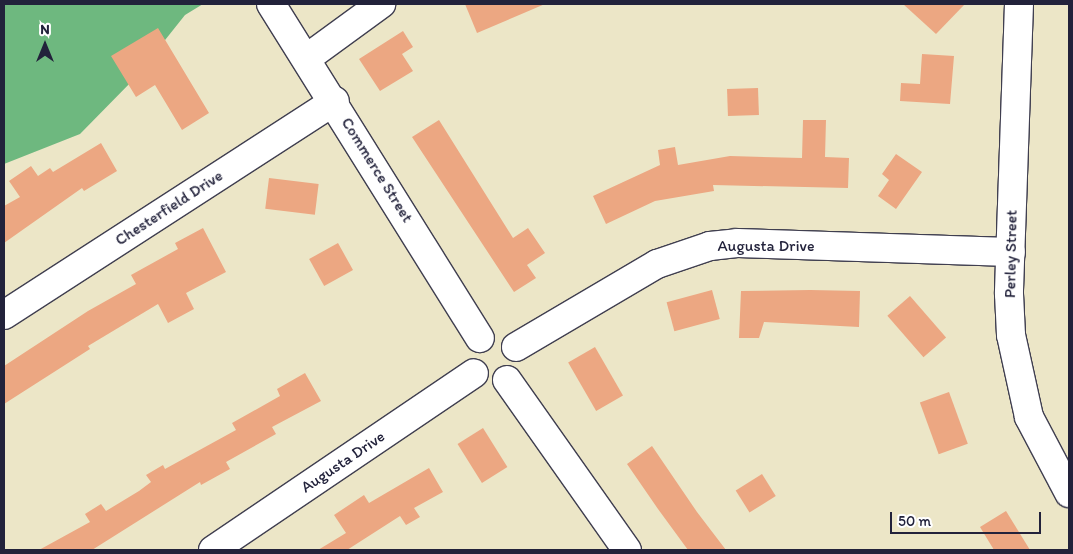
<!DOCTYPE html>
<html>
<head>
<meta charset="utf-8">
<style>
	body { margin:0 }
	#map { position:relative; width:1073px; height:554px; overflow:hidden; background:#ece6c7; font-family:Itim,sans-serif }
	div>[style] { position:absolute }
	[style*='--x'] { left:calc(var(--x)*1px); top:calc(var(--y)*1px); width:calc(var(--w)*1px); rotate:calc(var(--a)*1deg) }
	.forest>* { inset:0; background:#6eb87f }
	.building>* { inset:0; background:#eca782; transform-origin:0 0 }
	.roads { filter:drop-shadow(1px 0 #403f50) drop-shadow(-1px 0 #403f50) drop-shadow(0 1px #403f50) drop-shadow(0 -1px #403f50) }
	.minor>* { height:28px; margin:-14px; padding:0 14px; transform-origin:14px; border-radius:14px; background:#fff }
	span { translate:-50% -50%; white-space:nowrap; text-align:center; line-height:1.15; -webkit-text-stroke:4px #fff; paint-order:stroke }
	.street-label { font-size:16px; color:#22223b }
	.frame { position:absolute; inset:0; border:5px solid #22223b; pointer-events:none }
	.north { position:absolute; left:20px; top:20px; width:50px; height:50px; -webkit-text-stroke:4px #fff; paint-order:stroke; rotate:0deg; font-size:14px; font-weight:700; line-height:20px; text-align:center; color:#22223b }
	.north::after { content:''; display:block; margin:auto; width:18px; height:22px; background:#22223b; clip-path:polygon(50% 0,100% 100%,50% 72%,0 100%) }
	.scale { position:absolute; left:890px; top:512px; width:151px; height:22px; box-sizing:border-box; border:2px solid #22223b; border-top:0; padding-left:6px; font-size:15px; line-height:18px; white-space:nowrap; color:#22223b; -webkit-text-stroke:4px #fff; paint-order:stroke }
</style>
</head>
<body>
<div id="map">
	<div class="forest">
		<i style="clip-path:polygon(4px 4px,203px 4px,185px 15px,134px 79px,80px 134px,4px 164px)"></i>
	</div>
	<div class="building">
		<i style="clip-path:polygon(465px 4px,545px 4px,477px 33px)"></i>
		<i style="clip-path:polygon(903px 4px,965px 4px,936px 34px)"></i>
		<i style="clip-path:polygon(158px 28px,209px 113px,182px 130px,155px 85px,136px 97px,111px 56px)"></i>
		<i style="clip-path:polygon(403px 31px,413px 47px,402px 54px,413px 71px,380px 91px,359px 59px)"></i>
		<i style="clip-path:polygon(922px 54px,954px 56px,950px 104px,900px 101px,901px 83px,920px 84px)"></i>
		<i style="left:758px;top:88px;width:27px;height:31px;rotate:88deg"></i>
		<i style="clip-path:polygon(439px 120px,513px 238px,528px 228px,545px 253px,527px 265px,536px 278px,514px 292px,412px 137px)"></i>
		<i style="clip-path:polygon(803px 120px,826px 120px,825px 157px,849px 158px,848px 188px,713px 185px,714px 191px,655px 201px,606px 224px,593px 196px,660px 165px,658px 150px,675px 147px,678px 165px,730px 156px,802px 158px)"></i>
		<i style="clip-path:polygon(101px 143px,117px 171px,84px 191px,82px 188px,4px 243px,4px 206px,20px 197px,9px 181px,31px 166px,38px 176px,50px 168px,53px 172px)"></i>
		<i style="clip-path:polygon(896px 154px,922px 172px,896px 209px,878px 196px,889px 180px,882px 174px)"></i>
		<i style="left:269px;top:178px;width:50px;height:31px;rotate:7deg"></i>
		<i style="clip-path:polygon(203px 228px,226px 272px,186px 293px,194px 309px,168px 323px,158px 304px,88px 346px,90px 349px,4px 404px,4px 366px,88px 311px,136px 284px,131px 275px,178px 249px,175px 243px)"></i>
		<i style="left:338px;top:243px;width:31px;height:33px;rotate:61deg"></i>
		<i style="left:712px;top:290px;width:30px;height:47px;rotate:75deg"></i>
		<i style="clip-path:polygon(810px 290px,860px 291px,859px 327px,764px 322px,759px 338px,739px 338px,741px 291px)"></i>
		<i style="left:910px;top:296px;width:55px;height:30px;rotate:49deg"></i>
		<i style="left:595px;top:347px;width:56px;height:31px;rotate:60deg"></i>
		<i style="clip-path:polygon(305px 373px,321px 401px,272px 427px,276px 434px,226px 462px,230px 469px,201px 485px,200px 482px,92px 550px,39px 550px,90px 522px,85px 514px,101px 504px,106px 511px,139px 491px,151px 482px,146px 475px,163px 465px,165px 469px,236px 430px,232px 423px,280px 396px,277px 389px)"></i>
		<i style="left:949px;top:392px;width:55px;height:31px;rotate:70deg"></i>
		<i style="left:483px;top:428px;width:46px;height:30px;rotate:58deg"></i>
		<i style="clip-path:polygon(652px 446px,697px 512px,726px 550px,688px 550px,658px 509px,627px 464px)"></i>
		<i style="clip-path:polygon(429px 468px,443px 492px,414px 508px,420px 517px,406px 525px,400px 516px,347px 550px,318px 550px,346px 533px,334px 515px,364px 495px,369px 503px)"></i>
		<i style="left:762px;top:474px;width:26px;height:31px;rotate:58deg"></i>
		<i style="clip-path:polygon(1006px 511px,1030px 550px,994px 550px,980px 527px)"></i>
	</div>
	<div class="roads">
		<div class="minor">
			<i style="--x:271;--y:4;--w:394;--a:58"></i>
			<i style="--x:1019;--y:4;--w:290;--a:92"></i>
			<i style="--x:1009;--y:294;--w:41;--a:87.2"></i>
			<i style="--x:1011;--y:335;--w:84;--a:77.6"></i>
			<i style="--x:1029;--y:417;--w:86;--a:62.2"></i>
			<i style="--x:307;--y:58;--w:92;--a:-36.1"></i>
			<i style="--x:4;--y:315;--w:394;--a:-32.9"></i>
			<i style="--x:516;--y:347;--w:164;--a:-30.5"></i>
			<i style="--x:657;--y:264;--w:56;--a:-18.8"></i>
			<i style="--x:710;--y:246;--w:27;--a:-6"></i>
			<i style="--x:737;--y:243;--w:274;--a:1.9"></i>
			<i style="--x:507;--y:380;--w:208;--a:54.8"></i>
			<i style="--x:213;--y:550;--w:315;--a:-34.1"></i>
		</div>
	</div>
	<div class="street-label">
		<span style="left:377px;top:170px;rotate:58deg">Commerce Street</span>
		<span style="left:169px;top:208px;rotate:-33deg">Chesterfield Drive</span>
		<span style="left:766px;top:246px">Augusta Drive</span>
		<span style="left:1011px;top:254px;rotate:-89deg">Perley Street</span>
		<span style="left:343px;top:462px;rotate:-34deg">Augusta Drive</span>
	</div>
	<div class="frame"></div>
	<div class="north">N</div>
	<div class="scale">50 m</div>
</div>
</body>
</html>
